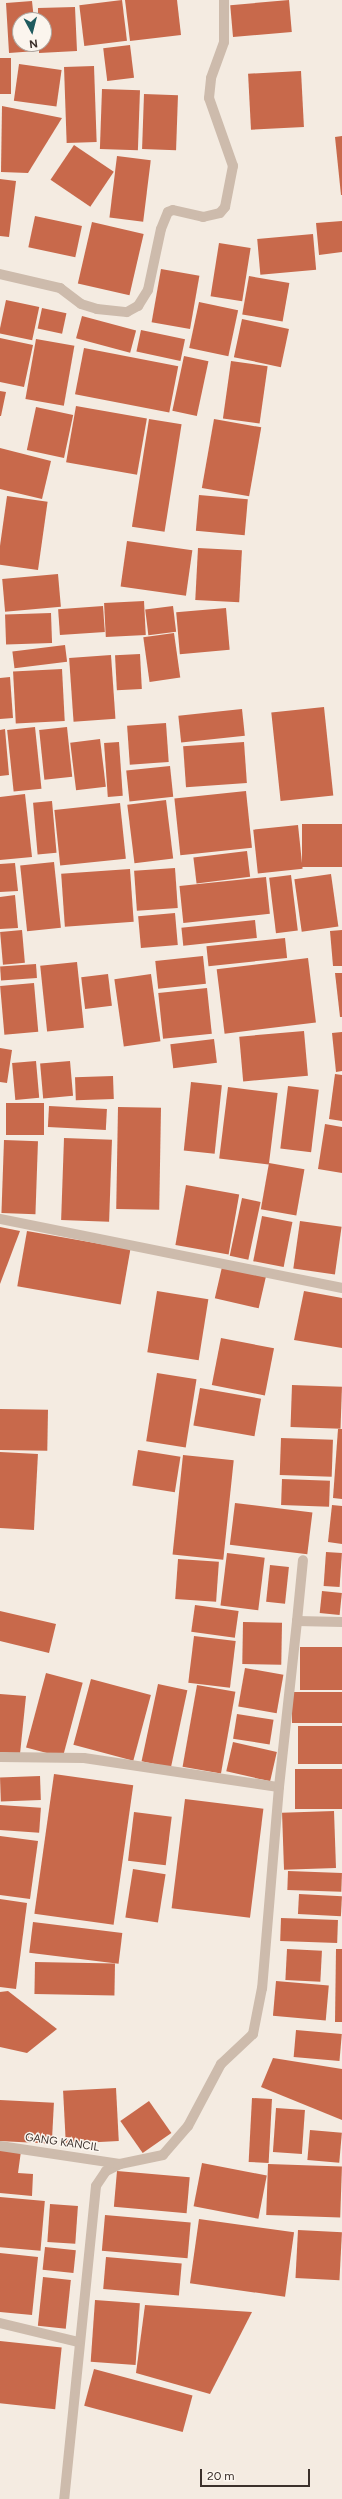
<!DOCTYPE html>
<html>
<head>
<meta charset="utf-8">
<style>
	body { margin:0 }
	#map { position:relative; width:342px; height:2499px; overflow:hidden; background:#f4ebe1; font-family:Figtree,sans-serif }
	div>[style] { position:absolute }
	[style*='--x'] { left:calc(var(--x)*1px); top:calc(var(--y)*1px); width:calc(var(--w)*1px); rotate:calc(var(--a)*1deg) }
	.building>* { inset:0; background:#c8694b; transform-origin:0 0 }
	.minor>* { height:10px; margin:-5px; padding:0 5px; transform-origin:5px; border-radius:5px; background:#cdbbac }
	span { translate:-50% -50%; white-space:nowrap; text-align:center; line-height:1.15; -webkit-text-stroke:3px #fbf5ee; paint-order:stroke }
	.street-label { font-size:11px; color:#3b302b }
	.north { position:absolute; left:12px; top:12px; width:40px; height:40px; box-sizing:border-box; background:#fbf5ee; border:1px solid #aea6a0; border-radius:50%; rotate:173deg; font-size:11px; font-weight:700; line-height:16px; text-align:center; color:#3b302b }
	.north::after { content:''; display:block; margin:auto; width:14px; height:18px; background:#1f5a5e; clip-path:polygon(50% 0,100% 100%,50% 72%,0 100%) }
	.scale { position:absolute; left:200px; top:2469px; width:110px; height:18px; box-sizing:border-box; border:2px solid #3b302b; border-top:0; padding-left:5px; font-size:12px; line-height:14px; white-space:nowrap; color:#3b302b; -webkit-text-stroke:3px #fbf5ee; paint-order:stroke }
</style>
</head>
<body>
<div id="map">
	<div class="building">
		<i style="left:122px;top:0;width:41px;height:43px;rotate:83deg"></i>
		<i style="clip-path:polygon(125px 0,177px 0,181px 35px,130px 41px)"></i>
		<i style="left:289px;top:0;width:32px;height:59px;rotate:85deg"></i>
		<i style="clip-path:polygon(32px 1px,34px 20px,20px 20px,20px 44px,35px 44px,36px 51px,9px 53px,6px 3px)"></i>
		<i style="clip-path:polygon(75px 7px,77px 51px,39px 53px,39px 44px,44px 44px,44px 20px,38px 20px,38px 8px)"></i>
		<i style="left:130px;top:45px;width:33px;height:27px;rotate:83deg"></i>
		<i style="left:0;top:58px;width:11px;height:36px"></i>
		<i style="left:19px;top:64px;width:43px;height:37px;rotate:8deg"></i>
		<i style="left:94px;top:66px;width:76px;height:30px;rotate:88deg"></i>
		<i style="left:301px;top:71px;width:56px;height:53px;rotate:87deg"></i>
		<i style="left:102px;top:89px;width:38px;height:60px;rotate:2deg"></i>
		<i style="left:144px;top:94px;width:34px;height:55px;rotate:2deg"></i>
		<i style="clip-path:polygon(2px 106px,62px 118px,28px 173px,1px 172px)"></i>
		<i style="clip-path:polygon(342px 136px,342px 195px,341px 195px,335px 137px)"></i>
		<i style="left:74px;top:145px;width:48px;height:42px;rotate:34deg"></i>
		<i style="left:117px;top:156px;width:34px;height:62px;rotate:7deg"></i>
		<i style="clip-path:polygon(0 179px,16px 181px,9px 237px,0 236px)"></i>
		<i style="left:35px;top:216px;width:48px;height:32px;rotate:12deg"></i>
		<i style="clip-path:polygon(342px 221px,342px 252px,319px 255px,316px 223px)"></i>
		<i style="left:92px;top:222px;width:53px;height:63px;rotate:13deg"></i>
		<i style="left:313px;top:234px;width:36px;height:56px;rotate:85deg"></i>
		<i style="left:219px;top:243px;width:32px;height:54px;rotate:9deg"></i>
		<i style="left:161px;top:269px;width:39px;height:54px;rotate:10deg"></i>
		<i style="left:249px;top:276px;width:41px;height:39px;rotate:10deg"></i>
		<i style="left:6px;top:300px;width:34px;height:34px;rotate:12deg"></i>
		<i style="left:199px;top:302px;width:40px;height:47px;rotate:12deg"></i>
		<i style="left:42px;top:308px;width:25px;height:21px;rotate:12deg"></i>
		<i style="left:82px;top:316px;width:56px;height:23px;rotate:15deg"></i>
		<i style="left:242px;top:319px;width:48px;height:39px;rotate:12deg"></i>
		<i style="left:141px;top:330px;width:45px;height:22px;rotate:12deg"></i>
		<i style="clip-path:polygon(0 338px,33px 345px,24px 387px,0 382px)"></i>
		<i style="left:36px;top:339px;width:39px;height:61px;rotate:10deg"></i>
		<i style="left:84px;top:348px;width:96px;height:47px;rotate:11deg"></i>
		<i style="left:184px;top:356px;width:25px;height:56px;rotate:12deg"></i>
		<i style="left:231px;top:361px;width:37px;height:58px;rotate:8deg"></i>
		<i style="clip-path:polygon(0 391px,6px 392px,1px 416px,0 416px)"></i>
		<i style="left:76px;top:406px;width:72px;height:57px;rotate:10deg"></i>
		<i style="left:36px;top:407px;width:38px;height:44px;rotate:12deg"></i>
		<i style="left:149px;top:419px;width:33px;height:109px;rotate:9deg"></i>
		<i style="left:214px;top:419px;width:48px;height:70px;rotate:10deg"></i>
		<i style="clip-path:polygon(0 448px,51px 461px,42px 499px,0 489px)"></i>
		<i style="left:199px;top:495px;width:49px;height:36px;rotate:5deg"></i>
		<i style="left:7px;top:496px;width:41px;height:69px;rotate:8deg"></i>
		<i style="left:127px;top:541px;width:66px;height:46px;rotate:8deg"></i>
		<i style="left:198px;top:548px;width:44px;height:52px;rotate:3deg"></i>
		<i style="left:58px;top:574px;width:33px;height:56px;rotate:85deg"></i>
		<i style="left:144px;top:601px;width:34px;height:40px;rotate:87deg"></i>
		<i style="left:103px;top:606px;width:26px;height:45px;rotate:86deg"></i>
		<i style="left:173px;top:606px;width:26px;height:28px;rotate:83deg"></i>
		<i style="left:226px;top:608px;width:42px;height:50px;rotate:85deg"></i>
		<i style="left:51px;top:613px;width:30px;height:46px;rotate:88deg"></i>
		<i style="left:174px;top:633px;width:45px;height:31px;rotate:82deg"></i>
		<i style="left:65px;top:645px;width:17px;height:53px;rotate:83deg"></i>
		<i style="left:140px;top:654px;width:35px;height:25px;rotate:87deg"></i>
		<i style="left:111px;top:655px;width:64px;height:42px;rotate:86deg"></i>
		<i style="left:62px;top:669px;width:52px;height:49px;rotate:87deg"></i>
		<i style="clip-path:polygon(10px 677px,13px 718px,0 719px,0 678px)"></i>
		<i style="left:324px;top:707px;width:89px;height:53px;rotate:84deg"></i>
		<i style="left:242px;top:709px;width:27px;height:64px;rotate:84deg"></i>
		<i style="left:166px;top:723px;width:39px;height:39px;rotate:86deg"></i>
		<i style="left:35px;top:727px;width:62px;height:28px;rotate:84deg"></i>
		<i style="left:67px;top:727px;width:50px;height:28px;rotate:84deg"></i>
		<i style="clip-path:polygon(5px 729px,9px 775px,0 776px,0 730px)"></i>
		<i style="left:100px;top:739px;width:48px;height:30px;rotate:83deg"></i>
		<i style="left:119px;top:742px;width:54px;height:15px;rotate:86deg"></i>
		<i style="left:244px;top:742px;width:41px;height:61px;rotate:86deg"></i>
		<i style="left:170px;top:766px;width:31px;height:44px;rotate:84deg"></i>
		<i style="left:246px;top:791px;width:57px;height:72px;rotate:84deg"></i>
		<i style="clip-path:polygon(25px 794px,32px 857px,0 860px,0 797px)"></i>
		<i style="left:166px;top:800px;width:59px;height:39px;rotate:83deg"></i>
		<i style="left:52px;top:801px;width:52px;height:19px;rotate:85deg"></i>
		<i style="left:120px;top:803px;width:56px;height:66px;rotate:84deg"></i>
		<i style="left:342px;top:824px;width:43px;height:40px;rotate:90deg"></i>
		<i style="left:298px;top:825px;width:44px;height:45px;rotate:84deg"></i>
		<i style="left:247px;top:851px;width:26px;height:54px;rotate:83deg"></i>
		<i style="left:54px;top:862px;width:66px;height:34px;rotate:84deg"></i>
		<i style="clip-path:polygon(15px 863px,18px 891px,0 892px,0 864px)"></i>
		<i style="left:175px;top:868px;width:40px;height:41px;rotate:86deg"></i>
		<i style="left:130px;top:869px;width:53px;height:69px;rotate:86deg"></i>
		<i style="left:331px;top:874px;width:53px;height:37px;rotate:82deg"></i>
		<i style="left:291px;top:875px;width:56px;height:22px;rotate:83deg"></i>
		<i style="left:266px;top:877px;width:37px;height:87px;rotate:84deg"></i>
		<i style="clip-path:polygon(15px 895px,18px 928px,0 929px,0 897px)"></i>
		<i style="left:175px;top:913px;width:32px;height:37px;rotate:85deg"></i>
		<i style="left:255px;top:920px;width:18px;height:74px;rotate:84deg"></i>
		<i style="left:22px;top:930px;width:33px;height:22px;rotate:85deg"></i>
		<i style="clip-path:polygon(342px 930px,342px 966px,333px 966px,330px 931px)"></i>
		<i style="left:285px;top:938px;width:20px;height:79px;rotate:84deg"></i>
		<i style="left:203px;top:956px;width:28px;height:48px;rotate:84deg"></i>
		<i style="left:308px;top:958px;width:65px;height:92px;rotate:83deg"></i>
		<i style="left:77px;top:962px;width:66px;height:37px;rotate:84deg"></i>
		<i style="left:36px;top:964px;width:14px;height:36px;rotate:86deg"></i>
		<i style="clip-path:polygon(335px 973px,342px 973px,342px 1017px,340px 1017px)"></i>
		<i style="left:108px;top:974px;width:32px;height:27px;rotate:83deg"></i>
		<i style="left:151px;top:974px;width:68px;height:37px;rotate:82deg"></i>
		<i style="left:34px;top:983px;width:49px;height:34px;rotate:85deg"></i>
		<i style="left:207px;top:988px;width:46px;height:49px;rotate:84deg"></i>
		<i style="left:304px;top:1031px;width:45px;height:65px;rotate:85deg"></i>
		<i style="clip-path:polygon(342px 1032px,342px 1071px,336px 1072px,332px 1033px)"></i>
		<i style="left:214px;top:1039px;width:24px;height:44px;rotate:83deg"></i>
		<i style="clip-path:polygon(0 1048px,12px 1050px,7px 1083px,0 1082px)"></i>
		<i style="left:36px;top:1061px;width:37px;height:24px;rotate:85deg"></i>
		<i style="left:70px;top:1061px;width:35px;height:30px;rotate:85deg"></i>
		<i style="clip-path:polygon(335px 1074px,342px 1075px,342px 1121px,329px 1119px)"></i>
		<i style="left:113px;top:1076px;width:23px;height:38px;rotate:88deg"></i>
		<i style="left:191px;top:1082px;width:31px;height:69px;rotate:6deg"></i>
		<i style="left:288px;top:1086px;width:31px;height:63px;rotate:7deg"></i>
		<i style="left:228px;top:1087px;width:50px;height:72px;rotate:7deg"></i>
		<i style="left:6px;top:1103px;width:38px;height:32px"></i>
		<i style="left:49px;top:1106px;width:58px;height:21px;rotate:3deg"></i>
		<i style="left:118px;top:1107px;width:43px;height:102px;rotate:1deg"></i>
		<i style="clip-path:polygon(325px 1124px,342px 1127px,342px 1173px,318px 1169px)"></i>
		<i style="left:64px;top:1138px;width:48px;height:82px;rotate:2deg"></i>
		<i style="left:4px;top:1140px;width:34px;height:73px;rotate:2deg"></i>
		<i style="left:269px;top:1163px;width:36px;height:47px;rotate:10deg"></i>
		<i style="left:186px;top:1185px;width:54px;height:61px;rotate:10deg"></i>
		<i style="left:242px;top:1198px;width:19px;height:59px;rotate:12deg"></i>
		<i style="left:262px;top:1216px;width:31px;height:46px;rotate:11deg"></i>
		<i style="left:300px;top:1221px;width:42px;height:48px;rotate:8deg"></i>
		<i style="clip-path:polygon(0 1227px,20px 1231px,0 1284px)"></i>
		<i style="left:27px;top:1231px;width:105px;height:56px;rotate:10deg"></i>
		<i style="left:222px;top:1267px;width:45px;height:32px;rotate:13deg"></i>
		<i style="left:157px;top:1291px;width:52px;height:62px;rotate:9deg"></i>
		<i style="clip-path:polygon(304px 1291px,342px 1298px,342px 1348px,294px 1340px)"></i>
		<i style="left:221px;top:1338px;width:54px;height:48px;rotate:11deg"></i>
		<i style="left:157px;top:1373px;width:40px;height:69px;rotate:9deg"></i>
		<i style="left:292px;top:1385px;width:50px;height:42px;rotate:2deg"></i>
		<i style="left:200px;top:1388px;width:62px;height:38px;rotate:10deg"></i>
		<i style="left:0;top:1409px;width:48px;height:41px;rotate:1deg"></i>
		<i style="clip-path:polygon(338px 1429px,342px 1429px,342px 1499px,333px 1498px)"></i>
		<i style="left:281px;top:1438px;width:52px;height:37px;rotate:2deg"></i>
		<i style="left:138px;top:1450px;width:43px;height:36px;rotate:9deg"></i>
		<i style="left:0;top:1452px;width:38px;height:76px;rotate:3deg"></i>
		<i style="left:183px;top:1455px;width:51px;height:100px;rotate:6deg"></i>
		<i style="left:282px;top:1479px;width:48px;height:26px;rotate:2deg"></i>
		<i style="left:235px;top:1503px;width:78px;height:42px;rotate:7deg"></i>
		<i style="clip-path:polygon(332px 1505px,342px 1506px,342px 1544px,328px 1542px)"></i>
		<i style="left:326px;top:1552px;width:16px;height:34px;rotate:4deg"></i>
		<i style="left:227px;top:1553px;width:38px;height:53px;rotate:7deg"></i>
		<i style="left:178px;top:1559px;width:41px;height:40px;rotate:4deg"></i>
		<i style="left:270px;top:1565px;width:19px;height:37px;rotate:6deg"></i>
		<i style="left:322px;top:1591px;width:20px;height:22px;rotate:6deg"></i>
		<i style="left:195px;top:1605px;width:44px;height:27px;rotate:8deg"></i>
		<i style="clip-path:polygon(0 1611px,56px 1624px,49px 1653px,0 1641px)"></i>
		<i style="left:243px;top:1622px;width:39px;height:42px;rotate:1deg"></i>
		<i style="left:194px;top:1636px;width:42px;height:47px;rotate:7deg"></i>
		<i style="left:342px;top:1647px;width:43px;height:42px;rotate:90deg"></i>
		<i style="left:245px;top:1668px;width:39px;height:39px;rotate:10deg"></i>
		<i style="left:46px;top:1673px;width:38px;height:77px;rotate:15deg"></i>
		<i style="left:91px;top:1679px;width:62px;height:68px;rotate:15deg"></i>
		<i style="left:158px;top:1684px;width:30px;height:79px;rotate:12deg"></i>
		<i style="left:197px;top:1685px;width:39px;height:83px;rotate:10deg"></i>
		<i style="left:342px;top:1692px;width:31px;height:50px;rotate:90deg"></i>
		<i style="clip-path:polygon(0 1694px,26px 1696px,20px 1754px,0 1752px)"></i>
		<i style="left:237px;top:1714px;width:37px;height:25px;rotate:9deg"></i>
		<i style="left:342px;top:1726px;width:38px;height:44px;rotate:90deg"></i>
		<i style="left:233px;top:1742px;width:45px;height:30px;rotate:13deg"></i>
		<i style="left:342px;top:1769px;width:40px;height:47px;rotate:90deg"></i>
		<i style="left:54px;top:1774px;width:80px;height:141px;rotate:8deg"></i>
		<i style="left:40px;top:1776px;width:24px;height:40px;rotate:88deg"></i>
		<i style="left:185px;top:1799px;width:79px;height:110px;rotate:7deg"></i>
		<i style="left:0;top:1805px;width:41px;height:25px;rotate:4deg"></i>
		<i style="left:334px;top:1811px;width:57px;height:52px;rotate:88deg"></i>
		<i style="left:134px;top:1812px;width:38px;height:49px;rotate:7deg"></i>
		<i style="clip-path:polygon(0 1836px,38px 1841px,30px 1899px,0 1895px)"></i>
		<i style="left:133px;top:1869px;width:33px;height:49px;rotate:9deg"></i>
		<i style="left:288px;top:1871px;width:54px;height:19px;rotate:2deg"></i>
		<i style="left:299px;top:1894px;width:43px;height:20px;rotate:3deg"></i>
		<i style="clip-path:polygon(0 1899px,27px 1903px,16px 1989px,0 1987px)"></i>
		<i style="left:281px;top:1918px;width:57px;height:23px;rotate:2deg"></i>
		<i style="left:33px;top:1922px;width:90px;height:31px;rotate:7deg"></i>
		<i style="left:287px;top:1949px;width:35px;height:31px;rotate:3deg"></i>
		<i style="clip-path:polygon(336px 1949px,342px 1949px,342px 2022px,335px 2022px)"></i>
		<i style="left:35px;top:1962px;width:80px;height:32px;rotate:1deg"></i>
		<i style="left:276px;top:1981px;width:53px;height:35px;rotate:5deg"></i>
		<i style="clip-path:polygon(8px 1991px,57px 2029px,27px 2053px,0 2047px,0 1992px)"></i>
		<i style="left:296px;top:2030px;width:46px;height:27px;rotate:5deg"></i>
		<i style="clip-path:polygon(273px 2058px,342px 2069px,342px 2120px,261px 2087px)"></i>
		<i style="left:116px;top:2088px;width:53px;height:53px;rotate:87deg"></i>
		<i style="left:252px;top:2098px;width:20px;height:64px;rotate:3deg"></i>
		<i style="left:0;top:2100px;width:54px;height:41px;rotate:3deg"></i>
		<i style="left:149px;top:2101px;width:39px;height:35px;rotate:55deg"></i>
		<i style="left:276px;top:2108px;width:29px;height:44px;rotate:4deg"></i>
		<i style="left:310px;top:2130px;width:32px;height:30px;rotate:5deg"></i>
		<i style="clip-path:polygon(0 2149px,21px 2151px,18px 2173px,33px 2174px,32px 2196px,0 2193px)"></i>
		<i style="left:202px;top:2163px;width:66px;height:44px;rotate:11deg"></i>
		<i style="left:268px;top:2164px;width:74px;height:51px;rotate:2deg"></i>
		<i style="left:117px;top:2171px;width:73px;height:36px;rotate:5deg"></i>
		<i style="left:0;top:2197px;width:45px;height:50px;rotate:5deg"></i>
		<i style="left:50px;top:2204px;width:28px;height:38px;rotate:4deg"></i>
		<i style="left:105px;top:2215px;width:86px;height:36px;rotate:5deg"></i>
		<i style="left:199px;top:2219px;width:96px;height:65px;rotate:8deg"></i>
		<i style="left:298px;top:2230px;width:44px;height:48px;rotate:3deg"></i>
		<i style="left:45px;top:2247px;width:31px;height:23px;rotate:6deg"></i>
		<i style="clip-path:polygon(0 2253px,38px 2257px,32px 2315px,0 2312px)"></i>
		<i style="left:106px;top:2257px;width:76px;height:32px;rotate:5deg"></i>
		<i style="left:43px;top:2277px;width:28px;height:49px;rotate:6deg"></i>
		<i style="left:95px;top:2300px;width:45px;height:62px;rotate:4deg"></i>
		<i style="clip-path:polygon(145px 2305px,252px 2312px,210px 2394px,136px 2373px)"></i>
		<i style="left:0;top:2341px;width:62px;height:62px;rotate:6deg"></i>
		<i style="left:94px;top:2369px;width:102px;height:38px;rotate:15deg"></i>
	</div>
	<div class="minor">
		<i style="--x:0;--y:274;--w:62;--a:13.1"></i>
		<i style="--x:60;--y:288;--w:26;--a:37"></i>
		<i style="--x:81;--y:304;--w:17;--a:17"></i>
		<i style="--x:97;--y:309;--w:30;--a:6"></i>
		<i style="--x:127;--y:312;--w:13;--a:-29"></i>
		<i style="--x:138;--y:306;--w:19;--a:-58"></i>
		<i style="--x:148;--y:290;--w:62;--a:-78"></i>
		<i style="--x:161;--y:229;--w:18;--a:-68"></i>
		<i style="--x:168;--y:212;--w:5;--a:-22"></i>
		<i style="--x:173;--y:210;--w:31;--a:13"></i>
		<i style="--x:203;--y:217;--w:17;--a:-13"></i>
		<i style="--x:220;--y:213;--w:8;--a:-50"></i>
		<i style="--x:225;--y:207;--w:42;--a:-79"></i>
		<i style="--x:233;--y:166;--w:72;--a:-109.4"></i>
		<i style="--x:209;--y:98;--w:20;--a:-84"></i>
		<i style="--x:211;--y:78;--w:38;--a:-70"></i>
		<i style="--x:224;--y:42;--w:42;--a:-90"></i>
		<i style="--x:0;--y:1219;--w:349;--a:11.4"></i>
		<i style="--x:297;--y:1621;--w:61;--a:-84.4"></i>
		<i style="--x:0;--y:1757;--w:84;--a:0.7"></i>
		<i style="--x:84;--y:1758;--w:197;--a:8.5"></i>
		<i style="--x:279;--y:1787;--w:202;--a:94.8"></i>
		<i style="--x:262;--y:1988;--w:47;--a:101.1"></i>
		<i style="--x:253;--y:2034;--w:44;--a:136.8"></i>
		<i style="--x:221;--y:2064;--w:70;--a:118"></i>
		<i style="--x:188;--y:2126;--w:38;--a:131"></i>
		<i style="--x:163;--y:2155;--w:44;--a:168.2"></i>
		<i style="--x:120;--y:2164;--w:16;--a:153"></i>
		<i style="--x:106;--y:2171;--w:18;--a:124"></i>
		<i style="--x:96;--y:2186;--w:315;--a:95.8"></i>
		<i style="--x:279;--y:1787;--w:167;--a:-83.8"></i>
		<i style="--x:297;--y:1621;--w:45;--a:1.3"></i>
		<i style="--x:0;--y:2146;--w:121;--a:8.5"></i>
		<i style="--x:0;--y:2323;--w:80;--a:13.7"></i>
	</div>
	<div class="street-label">
		<span style="left:62px;top:2143px;rotate:8deg">GANG KANCIL</span>
	</div>
	<div class="north">N</div>
	<div class="scale">20 m</div>
</div>
</body>
</html>
